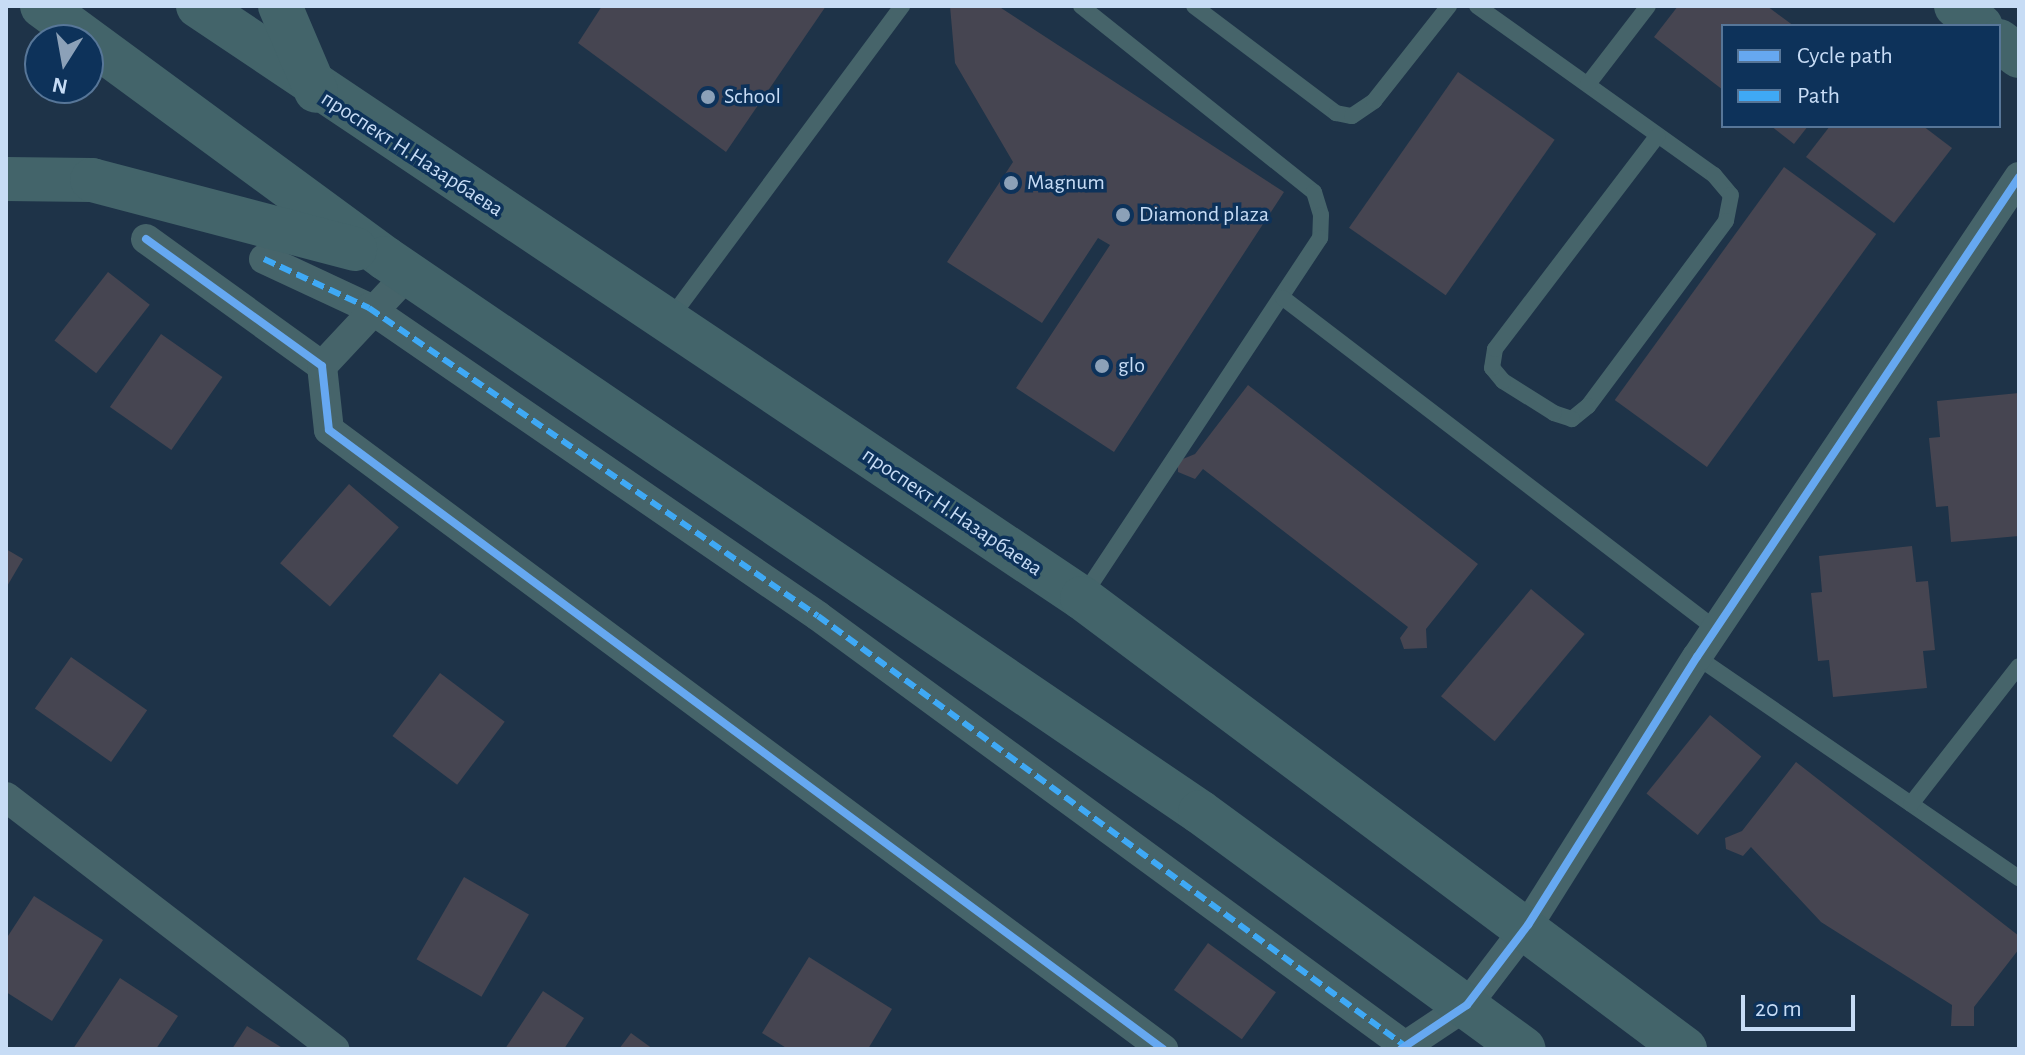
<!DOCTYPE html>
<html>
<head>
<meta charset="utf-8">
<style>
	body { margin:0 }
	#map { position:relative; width:2025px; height:1055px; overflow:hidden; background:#1e3348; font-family:"Alegreya Sans",sans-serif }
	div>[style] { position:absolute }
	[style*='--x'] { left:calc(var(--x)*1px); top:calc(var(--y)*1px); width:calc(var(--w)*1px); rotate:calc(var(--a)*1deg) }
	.building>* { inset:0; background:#464551; transform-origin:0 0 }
	.lane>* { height:16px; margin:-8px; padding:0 8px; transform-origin:8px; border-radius:8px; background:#46646a }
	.street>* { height:30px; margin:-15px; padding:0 15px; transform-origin:15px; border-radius:15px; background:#46646a }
	.secondary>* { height:44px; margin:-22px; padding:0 22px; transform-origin:22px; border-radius:22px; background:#43646a }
	.quiet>* { height:6px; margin-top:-3px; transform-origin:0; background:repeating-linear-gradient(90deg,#3fa9f5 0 12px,transparent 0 18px) }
	.cycleway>* { height:8px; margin:-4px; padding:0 4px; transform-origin:4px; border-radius:4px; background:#66a8f1 }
	.dots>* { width:22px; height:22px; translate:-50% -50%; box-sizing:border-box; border:4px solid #0d325a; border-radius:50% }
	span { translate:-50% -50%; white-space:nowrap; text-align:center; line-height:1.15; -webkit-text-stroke:7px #0d325a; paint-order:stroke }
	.poi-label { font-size:22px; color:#c7dcf5 }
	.left { translate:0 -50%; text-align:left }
	.street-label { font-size:22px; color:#c7dcf5 }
	.frame { position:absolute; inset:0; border:8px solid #c7dcf5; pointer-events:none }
	.legend { position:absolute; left:1721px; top:24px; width:280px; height:104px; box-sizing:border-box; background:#0d325a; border:2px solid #577698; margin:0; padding:10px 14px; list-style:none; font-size:24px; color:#c7dcf5 }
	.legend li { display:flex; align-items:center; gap:16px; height:40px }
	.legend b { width:40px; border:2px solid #577698 }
	.north { position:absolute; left:24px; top:24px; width:80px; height:80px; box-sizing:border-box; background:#0d325a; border:2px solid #577698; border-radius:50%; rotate:191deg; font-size:22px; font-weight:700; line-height:32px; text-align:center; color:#c7dcf5 }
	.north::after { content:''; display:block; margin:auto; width:28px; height:36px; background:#8ca1b8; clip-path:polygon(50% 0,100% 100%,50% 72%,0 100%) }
	.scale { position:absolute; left:1741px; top:995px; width:114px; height:36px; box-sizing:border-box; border:4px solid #c7dcf5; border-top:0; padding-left:10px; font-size:24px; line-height:28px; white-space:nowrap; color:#c7dcf5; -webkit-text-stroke:6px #0d325a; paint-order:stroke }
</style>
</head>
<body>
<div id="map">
	<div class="building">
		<i style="clip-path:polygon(602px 6px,826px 6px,726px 152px,578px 43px)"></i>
		<i style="clip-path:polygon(950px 6px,998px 6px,1284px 192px,1114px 452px,1016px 388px,1110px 245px,1098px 238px,1042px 323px,947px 262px,1013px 162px,955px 63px)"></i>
		<i style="clip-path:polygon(1678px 6px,1767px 6px,1794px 26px,1723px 26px,1723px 90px,1654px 37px)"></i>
		<i style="left:1458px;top:72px;width:118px;height:190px;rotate:35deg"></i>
		<i style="clip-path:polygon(1771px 126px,1808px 126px,1794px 144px)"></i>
		<i style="clip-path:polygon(1830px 126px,1923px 126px,1952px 148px,1894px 223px,1806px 157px)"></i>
		<i style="left:1784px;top:167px;width:114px;height:288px;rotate:36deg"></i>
		<i style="left:108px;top:272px;width:53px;height:87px;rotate:38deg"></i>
		<i style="left:161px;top:334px;width:75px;height:89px;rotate:35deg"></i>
		<i style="clip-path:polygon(1248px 385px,1478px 564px,1426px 629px,1427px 648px,1404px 649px,1400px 638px,1408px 627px,1203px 469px,1195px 479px,1178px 472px,1178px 461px,1195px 454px)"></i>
		<i style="clip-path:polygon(2019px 393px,2019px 536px,1951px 542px,1948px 506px,1936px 507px,1929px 438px,1940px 437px,1937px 401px)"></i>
		<i style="left:349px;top:484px;width:66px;height:105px;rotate:41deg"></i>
		<i style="clip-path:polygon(1912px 546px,1916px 582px,1928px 581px,1935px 650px,1923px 651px,1927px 688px,1833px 697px,1829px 660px,1818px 661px,1811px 593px,1822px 592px,1819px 556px)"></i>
		<i style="clip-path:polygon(6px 549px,23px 559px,6px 588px)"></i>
		<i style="left:1531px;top:589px;width:70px;height:140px;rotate:40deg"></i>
		<i style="left:71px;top:657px;width:93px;height:63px;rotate:35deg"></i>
		<i style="left:440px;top:673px;width:81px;height:79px;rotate:37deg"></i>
		<i style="left:1710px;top:715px;width:66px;height:101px;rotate:39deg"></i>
		<i style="clip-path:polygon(1796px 762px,2019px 936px,2019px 949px,1974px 1007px,1974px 1026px,1951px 1026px,1952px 1005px,1821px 922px,1751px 847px,1743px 856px,1726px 849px,1725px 838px,1742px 831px)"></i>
		<i style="left:464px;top:877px;width:75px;height:95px;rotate:30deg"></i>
		<i style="clip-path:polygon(34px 896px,103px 940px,52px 1021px,6px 992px,6px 939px)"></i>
		<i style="left:1208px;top:943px;width:84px;height:58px;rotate:36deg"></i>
		<i style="clip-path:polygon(809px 957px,892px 1009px,868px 1049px,788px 1049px,762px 1033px)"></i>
		<i style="clip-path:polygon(120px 978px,178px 1016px,156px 1049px,73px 1049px)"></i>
		<i style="clip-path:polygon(543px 991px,584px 1018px,564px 1049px,505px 1049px)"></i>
		<i style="clip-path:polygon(247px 1026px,284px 1049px,232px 1049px)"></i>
		<i style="clip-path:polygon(631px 1033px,653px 1049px,619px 1049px)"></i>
	</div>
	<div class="lane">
		<i style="--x:1081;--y:6;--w:298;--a:38.6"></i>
		<i style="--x:1314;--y:192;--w:24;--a:73"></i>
		<i style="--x:1321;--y:215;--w:23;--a:92"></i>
		<i style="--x:1320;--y:238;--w:429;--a:123.5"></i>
		<i style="--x:1194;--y:6;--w:178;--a:37"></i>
		<i style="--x:1336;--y:113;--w:16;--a:11"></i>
		<i style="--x:1352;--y:116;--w:27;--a:-34"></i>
		<i style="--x:1374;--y:101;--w:121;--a:-51.7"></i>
		<i style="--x:1477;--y:6;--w:291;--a:35.5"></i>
		<i style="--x:1714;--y:175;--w:26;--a:50"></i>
		<i style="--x:1731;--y:195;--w:26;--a:101"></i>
		<i style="--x:1726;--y:221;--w:231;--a:126.7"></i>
		<i style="--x:1588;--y:406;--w:21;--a:141"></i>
		<i style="--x:1572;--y:419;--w:19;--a:-162"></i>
		<i style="--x:1554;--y:413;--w:60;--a:-147.9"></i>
		<i style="--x:1503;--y:381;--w:17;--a:-130"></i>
		<i style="--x:1492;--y:368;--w:19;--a:-81"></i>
		<i style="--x:1495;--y:349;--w:268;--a:-52.7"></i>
		<i style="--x:1588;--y:84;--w:98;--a:-52.4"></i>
		<i style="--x:1283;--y:298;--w:545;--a:37.4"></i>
		<i style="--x:669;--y:320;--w:391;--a:-53.4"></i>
		<i style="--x:1697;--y:657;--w:391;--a:34.5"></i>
		<i style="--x:1911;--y:804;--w:175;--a:-52"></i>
	</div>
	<div class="street">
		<i style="--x:146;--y:239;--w:217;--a:35.8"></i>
		<i style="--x:322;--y:366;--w:64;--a:83.8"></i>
		<i style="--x:329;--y:430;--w:1039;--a:36.58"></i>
		<i style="--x:264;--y:259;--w:116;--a:25"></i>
		<i style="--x:369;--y:308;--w:544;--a:34.45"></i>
		<i style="--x:818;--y:616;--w:728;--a:36.22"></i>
		<i style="--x:322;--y:366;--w:129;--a:-46.9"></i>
		<i style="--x:6;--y:797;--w:414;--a:37.5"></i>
		<i style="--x:1401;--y:1049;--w:79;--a:-33.7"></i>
		<i style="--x:1467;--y:1005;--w:101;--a:-52.7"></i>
		<i style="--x:1528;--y:925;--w:317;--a:-57.8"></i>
		<i style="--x:1697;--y:657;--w:578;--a:-56.14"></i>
	</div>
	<div class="secondary">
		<i style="--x:42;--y:6;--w:426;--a:36.3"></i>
		<i style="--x:385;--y:258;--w:985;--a:34.21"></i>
		<i style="--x:1200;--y:812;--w:401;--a:36.2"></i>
		<i style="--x:198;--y:6;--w:1064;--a:33.81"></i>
		<i style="--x:1082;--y:598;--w:753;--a:36.79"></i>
		<i style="--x:280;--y:6;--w:92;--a:67"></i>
		<i style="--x:1956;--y:6;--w:32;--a:39"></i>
		<i style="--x:1999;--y:41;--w:25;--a:37"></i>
		<i style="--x:6;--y:179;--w:86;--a:0.7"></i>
		<i style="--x:92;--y:180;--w:272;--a:14.7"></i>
	</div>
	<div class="quiet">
		<i style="--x:264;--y:259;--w:116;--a:25"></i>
		<i style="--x:369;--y:308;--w:544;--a:34.45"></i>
		<i style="--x:818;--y:616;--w:728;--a:36.22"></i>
	</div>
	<div class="cycleway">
		<i style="--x:146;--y:239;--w:217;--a:35.8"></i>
		<i style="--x:322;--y:366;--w:64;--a:83.8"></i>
		<i style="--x:329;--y:430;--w:1039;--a:36.58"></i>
		<i style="--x:1401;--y:1049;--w:79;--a:-33.7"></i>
		<i style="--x:1467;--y:1005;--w:101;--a:-52.7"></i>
		<i style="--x:1528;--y:925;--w:317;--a:-57.8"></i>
		<i style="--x:1697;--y:657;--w:578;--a:-56.14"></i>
	</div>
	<div class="dots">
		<i style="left:708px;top:97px;background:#8ca1b8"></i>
		<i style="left:1011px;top:183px;background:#8ca1b8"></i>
		<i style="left:1123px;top:215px;background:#8ca1b8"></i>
		<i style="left:1102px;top:366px;background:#8ca1b8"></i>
	</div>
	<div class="poi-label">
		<span class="left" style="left:724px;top:97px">School</span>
		<span class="left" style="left:1027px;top:183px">Magnum</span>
		<span class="left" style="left:1139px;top:215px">Diamond plaza</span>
		<span class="left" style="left:1118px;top:366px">glo</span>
	</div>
	<div class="street-label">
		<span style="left:412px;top:154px;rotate:33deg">проспект Н.Назарбаева</span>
		<span style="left:952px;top:512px;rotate:34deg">проспект Н.Назарбаева</span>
	</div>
	<div class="frame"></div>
	<ul class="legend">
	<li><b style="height:10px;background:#66a8f1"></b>Cycle path</li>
	<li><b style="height:10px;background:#3fa9f5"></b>Path</li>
	</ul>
	<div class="north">N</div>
	<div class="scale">20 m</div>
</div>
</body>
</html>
